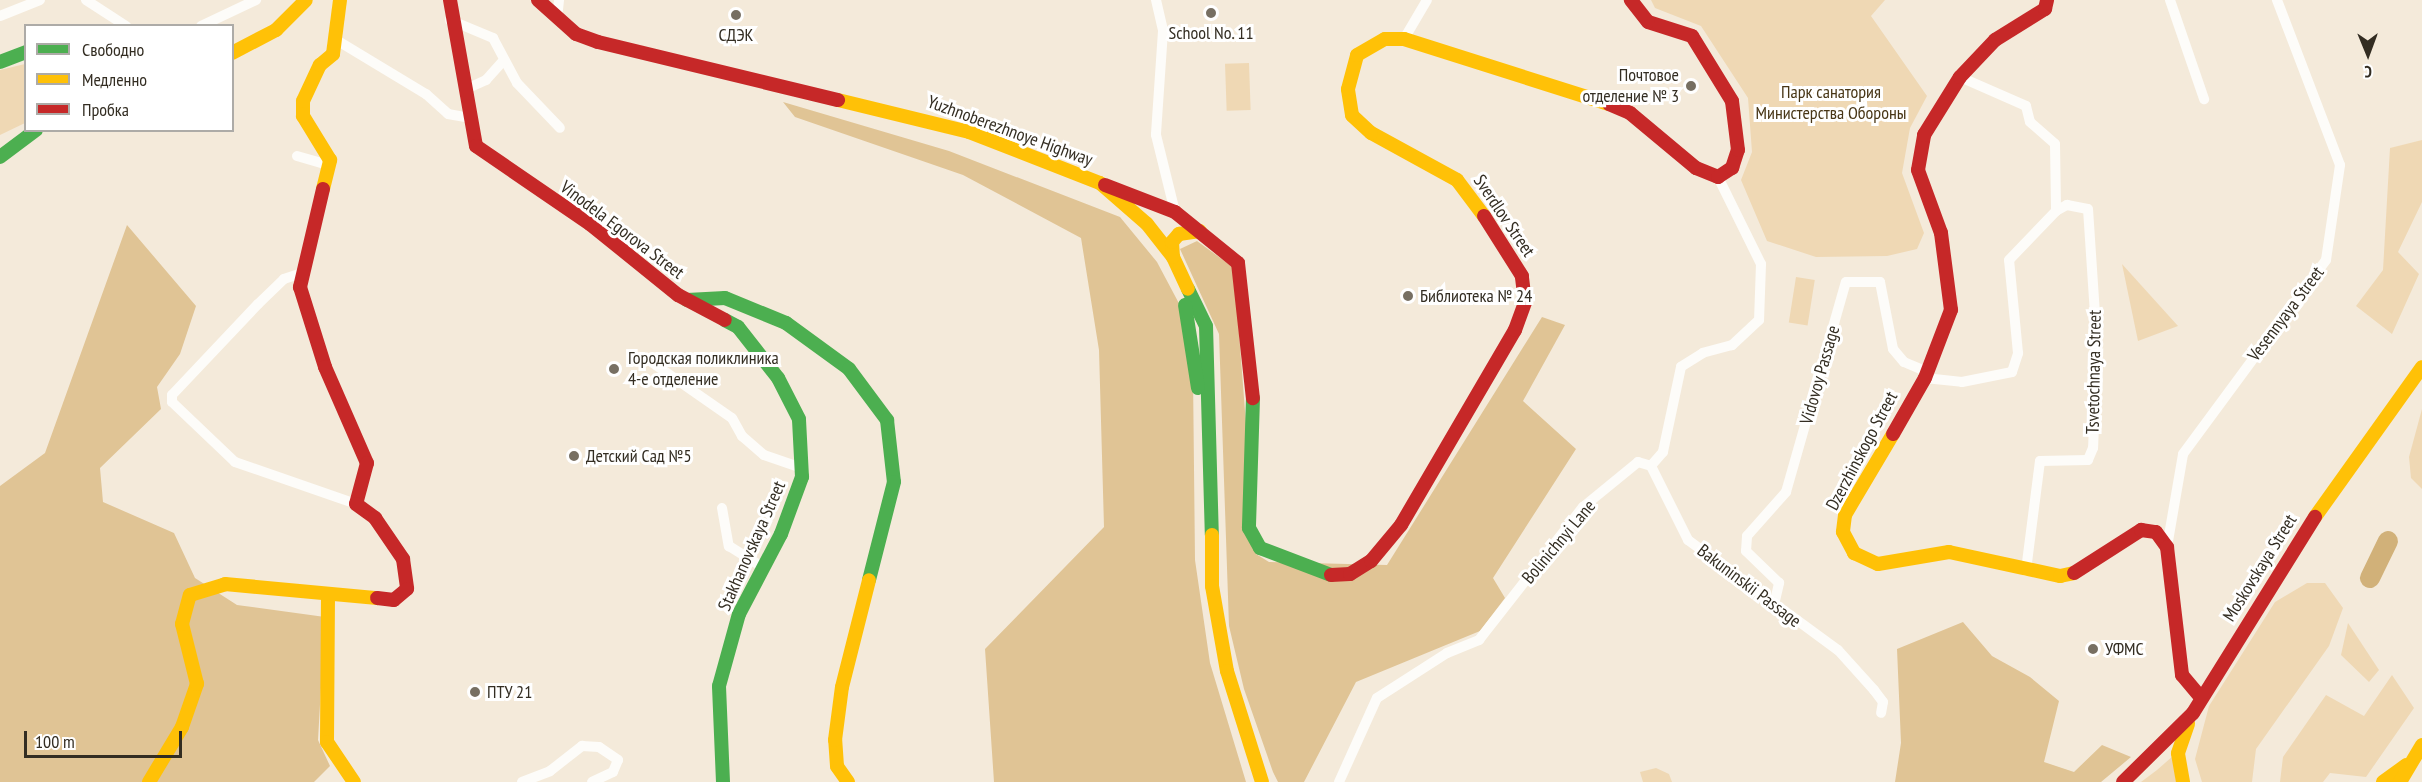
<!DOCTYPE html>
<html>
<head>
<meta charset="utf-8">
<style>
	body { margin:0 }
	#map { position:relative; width:2422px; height:782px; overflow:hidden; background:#f4eada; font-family:"PT Sans Narrow",sans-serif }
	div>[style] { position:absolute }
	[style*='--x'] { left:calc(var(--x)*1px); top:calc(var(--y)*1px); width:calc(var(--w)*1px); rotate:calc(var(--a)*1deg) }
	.green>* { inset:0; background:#efd8b4; transform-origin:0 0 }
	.forest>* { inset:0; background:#e0c495 }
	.river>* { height:20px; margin:-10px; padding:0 10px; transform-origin:10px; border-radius:10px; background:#d1b179 }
	.street>* { height:10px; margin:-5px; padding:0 5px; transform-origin:5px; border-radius:5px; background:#fdfcf9 }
	.fast>* { height:14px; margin:-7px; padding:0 7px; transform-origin:7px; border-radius:7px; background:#4caf50 }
	.slow>* { height:14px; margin:-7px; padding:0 7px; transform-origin:7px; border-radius:7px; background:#ffc107 }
	.jam>* { height:14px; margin:-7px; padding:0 7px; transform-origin:7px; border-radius:7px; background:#c62828 }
	.dots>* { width:16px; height:16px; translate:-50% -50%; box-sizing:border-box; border:3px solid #fff; border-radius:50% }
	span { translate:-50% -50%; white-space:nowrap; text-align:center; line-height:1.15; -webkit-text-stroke:6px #fff; paint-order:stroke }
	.poi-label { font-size:18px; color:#332d22 }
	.right { translate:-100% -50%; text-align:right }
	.left { translate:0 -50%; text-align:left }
	.park-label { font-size:18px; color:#483616 }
	.street-label { font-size:18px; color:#332d22 }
	.legend { position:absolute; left:24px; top:24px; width:210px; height:108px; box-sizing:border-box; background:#fff; border:2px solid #adaba7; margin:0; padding:8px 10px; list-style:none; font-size:18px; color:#332d22 }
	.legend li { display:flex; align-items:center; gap:12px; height:30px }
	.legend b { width:30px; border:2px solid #adaba7 }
	.north { position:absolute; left:2338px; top:24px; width:60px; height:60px; -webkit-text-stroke:4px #fff; paint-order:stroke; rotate:179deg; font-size:16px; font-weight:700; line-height:24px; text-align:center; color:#332d22 }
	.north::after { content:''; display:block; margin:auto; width:21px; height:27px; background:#332d22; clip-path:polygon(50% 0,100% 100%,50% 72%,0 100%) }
	.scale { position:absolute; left:24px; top:731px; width:158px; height:27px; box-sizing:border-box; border:3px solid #332d22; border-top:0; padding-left:8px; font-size:18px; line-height:21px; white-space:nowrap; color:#332d22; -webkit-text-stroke:4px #fff; paint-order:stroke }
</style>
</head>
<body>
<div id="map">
	<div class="green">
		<i style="clip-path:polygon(1651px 0,1885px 0,1871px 16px,1927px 96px,1910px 128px,1902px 173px,1924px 233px,1917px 249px,1887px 256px,1816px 257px,1767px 241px,1741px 180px,1752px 152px,1748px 98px,1701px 26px,1655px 8px)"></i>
		<i style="left:1249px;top:63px;width:47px;height:24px;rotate:88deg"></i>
		<i style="clip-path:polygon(25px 64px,25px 123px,0 135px,0 70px)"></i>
		<i style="clip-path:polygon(2422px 140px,2422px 202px,2398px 252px,2419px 274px,2392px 334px,2356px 306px,2383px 270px,2390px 148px)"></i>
		<i style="clip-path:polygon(2122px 264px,2178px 326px,2138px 341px)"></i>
		<i style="left:1796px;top:277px;width:19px;height:46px;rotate:9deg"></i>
		<i style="clip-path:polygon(2422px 409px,2422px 489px,2411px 478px,2409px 457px)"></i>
		<i style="clip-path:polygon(2307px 583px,2325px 583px,2343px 608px,2329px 646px,2256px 749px,2252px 782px,2202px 782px,2195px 759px,2209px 706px,2275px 602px)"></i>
		<i style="clip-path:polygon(2348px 623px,2379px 670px,2369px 682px,2341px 655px)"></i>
		<i style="clip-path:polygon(2392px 675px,2414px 708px,2366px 777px,2330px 773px,2323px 782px,2280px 782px,2283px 757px,2326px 695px,2364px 716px)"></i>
		<i style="clip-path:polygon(2173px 756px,2176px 782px,2141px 782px,2157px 770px)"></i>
		<i style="clip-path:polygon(1656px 768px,1669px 774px,1672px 782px,1643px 782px,1640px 772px)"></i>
	</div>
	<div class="forest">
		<i style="clip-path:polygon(783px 102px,949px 151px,1120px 217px,1157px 262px,1183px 311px,1193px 375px,1195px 560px,1210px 663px,1246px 782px,994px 782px,985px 649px,1104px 527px,1099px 350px,1081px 238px,963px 175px,795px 117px)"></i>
		<i style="clip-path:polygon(127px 225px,196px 306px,180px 354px,157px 387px,161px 409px,100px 468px,103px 502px,174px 533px,195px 578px,237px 605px,325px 617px,318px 740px,330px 766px,314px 782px,0 782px,0 486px,45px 453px)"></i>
		<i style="clip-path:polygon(1197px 241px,1234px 268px,1256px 554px,1269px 562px,1387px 565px,1542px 317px,1565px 325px,1523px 401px,1576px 449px,1493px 578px,1505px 598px,1480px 631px,1356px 682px,1304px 782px,1278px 782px,1273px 772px,1244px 689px,1229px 626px,1219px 334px,1180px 249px)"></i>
		<i style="clip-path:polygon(1963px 622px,1992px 656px,2030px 677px,2059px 701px,2044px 762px,2074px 772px,2102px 745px,2131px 757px,2101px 782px,1895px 782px,1901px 743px,1897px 649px)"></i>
	</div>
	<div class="river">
		<i style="--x:2370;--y:578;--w:41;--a:-64.1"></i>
	</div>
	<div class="street">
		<i style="--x:86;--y:0;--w:48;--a:33"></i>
		<i style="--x:1156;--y:0;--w:32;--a:77"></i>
		<i style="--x:1163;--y:31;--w:104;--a:93.9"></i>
		<i style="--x:1156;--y:135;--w:79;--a:76.1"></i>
		<i style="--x:2170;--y:0;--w:105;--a:71"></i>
		<i style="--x:0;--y:16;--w:43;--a:-21.8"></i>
		<i style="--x:557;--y:19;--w:19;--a:-84"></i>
		<i style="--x:450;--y:20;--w:47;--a:22.7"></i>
		<i style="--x:493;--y:38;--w:51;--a:61.9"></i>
		<i style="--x:517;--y:83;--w:62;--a:46.3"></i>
		<i style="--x:201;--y:26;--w:61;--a:-25.3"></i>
		<i style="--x:1404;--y:39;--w:45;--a:-59.5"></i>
		<i style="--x:338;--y:41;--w:103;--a:31.1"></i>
		<i style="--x:426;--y:94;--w:30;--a:42"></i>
		<i style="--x:448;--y:114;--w:22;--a:10"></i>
		<i style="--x:1960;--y:77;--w:72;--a:23.7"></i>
		<i style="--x:2026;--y:106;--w:16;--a:76"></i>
		<i style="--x:2030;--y:122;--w:33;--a:41"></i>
		<i style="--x:2055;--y:144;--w:67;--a:89.1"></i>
		<i style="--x:2056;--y:211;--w:13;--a:-29"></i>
		<i style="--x:2067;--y:205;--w:21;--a:11"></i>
		<i style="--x:2088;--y:209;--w:137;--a:86.2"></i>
		<i style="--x:2097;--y:346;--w:102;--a:92.2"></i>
		<i style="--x:2093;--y:448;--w:13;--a:113"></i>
		<i style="--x:2088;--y:460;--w:48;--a:178.8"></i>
		<i style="--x:2040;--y:461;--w:111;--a:97.3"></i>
		<i style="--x:466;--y:89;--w:22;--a:-24"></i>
		<i style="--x:486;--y:80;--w:27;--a:-48"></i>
		<i style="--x:297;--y:156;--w:33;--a:16"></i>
		<i style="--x:1718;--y:177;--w:97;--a:63.7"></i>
		<i style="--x:1761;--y:264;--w:56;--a:92"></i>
		<i style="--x:1759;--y:320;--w:37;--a:137"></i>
		<i style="--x:1732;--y:345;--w:30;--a:165"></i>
		<i style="--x:1703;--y:353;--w:26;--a:148"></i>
		<i style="--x:1681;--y:367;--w:87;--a:102"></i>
		<i style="--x:1663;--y:452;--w:18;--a:131"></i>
		<i style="--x:1651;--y:466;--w:83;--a:63.4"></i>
		<i style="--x:1688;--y:540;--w:186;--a:36.3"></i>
		<i style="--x:1838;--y:650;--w:54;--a:48"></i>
		<i style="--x:1874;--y:690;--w:15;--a:53"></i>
		<i style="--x:1883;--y:702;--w:11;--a:100"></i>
		<i style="--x:299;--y:274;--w:16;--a:162"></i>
		<i style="--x:284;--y:279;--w:36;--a:136"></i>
		<i style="--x:258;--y:304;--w:125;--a:133.4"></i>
		<i style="--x:172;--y:395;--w:7;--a:90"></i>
		<i style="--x:172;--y:402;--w:87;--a:43.6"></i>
		<i style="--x:235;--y:462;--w:128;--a:19.1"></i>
		<i style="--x:647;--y:359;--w:103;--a:34.8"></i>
		<i style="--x:732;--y:418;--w:21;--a:61"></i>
		<i style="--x:742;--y:436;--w:29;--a:41"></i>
		<i style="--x:764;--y:455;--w:40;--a:18.9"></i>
		<i style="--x:1925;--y:378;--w:37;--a:6"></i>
		<i style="--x:1962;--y:382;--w:51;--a:-11.3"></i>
		<i style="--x:2012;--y:372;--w:20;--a:-72"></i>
		<i style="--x:2018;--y:353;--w:93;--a:-95.5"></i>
		<i style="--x:2009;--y:260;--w:68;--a:-46.2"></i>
		<i style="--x:722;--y:508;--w:39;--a:80"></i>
		<i style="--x:729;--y:546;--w:38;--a:32"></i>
		<i style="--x:2167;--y:547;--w:94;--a:-80.2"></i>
		<i style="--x:2183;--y:454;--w:241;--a:-53.6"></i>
		<i style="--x:2326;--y:260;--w:96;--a:-81.6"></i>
		<i style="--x:2340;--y:165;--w:177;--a:-110.9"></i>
		<i style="--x:1774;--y:605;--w:23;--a:-77"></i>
		<i style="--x:1779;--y:583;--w:46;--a:-135.9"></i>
		<i style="--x:1746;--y:551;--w:15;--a:-86"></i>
		<i style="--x:1747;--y:536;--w:59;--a:-48.4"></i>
		<i style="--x:1786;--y:492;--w:218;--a:-74.1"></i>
		<i style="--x:1846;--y:282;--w:34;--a:0"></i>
		<i style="--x:1880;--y:282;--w:68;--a:79"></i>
		<i style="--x:1893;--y:349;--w:17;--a:50"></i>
		<i style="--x:1904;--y:362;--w:26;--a:23"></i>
		<i style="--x:522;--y:782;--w:30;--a:-21"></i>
		<i style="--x:550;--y:771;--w:41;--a:-38"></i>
		<i style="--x:582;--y:746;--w:17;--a:3"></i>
		<i style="--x:599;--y:747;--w:23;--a:34"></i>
		<i style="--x:618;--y:760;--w:13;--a:113"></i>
		<i style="--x:613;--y:772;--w:23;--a:155"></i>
		<i style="--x:1339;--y:782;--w:92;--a:-65.7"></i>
		<i style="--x:1377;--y:698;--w:83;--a:-32.7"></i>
		<i style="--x:1447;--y:653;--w:35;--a:-22"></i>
		<i style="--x:1479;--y:640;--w:169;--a:-52"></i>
		<i style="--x:1583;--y:507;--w:71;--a:-39.3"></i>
		<i style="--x:1638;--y:462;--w:14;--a:17"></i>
	</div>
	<div class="fast">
		<i style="--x:0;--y:62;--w:28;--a:-21"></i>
		<i style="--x:0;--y:157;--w:45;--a:-36.9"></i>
		<i style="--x:1188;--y:289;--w:41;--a:64.1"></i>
		<i style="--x:1206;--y:326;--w:209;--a:88.4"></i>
		<i style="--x:687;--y:300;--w:38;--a:-3"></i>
		<i style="--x:725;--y:298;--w:66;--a:22.3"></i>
		<i style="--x:786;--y:323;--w:78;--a:36.1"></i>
		<i style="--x:849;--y:369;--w:64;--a:53.3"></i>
		<i style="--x:887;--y:420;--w:62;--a:83.6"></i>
		<i style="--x:894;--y:482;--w:101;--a:104.3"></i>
		<i style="--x:1185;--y:305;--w:84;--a:81.1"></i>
		<i style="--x:1253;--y:398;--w:130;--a:91.8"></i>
		<i style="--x:1249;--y:528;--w:23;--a:61"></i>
		<i style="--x:1260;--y:548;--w:76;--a:20.8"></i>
		<i style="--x:723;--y:782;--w:96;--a:-92.4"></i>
		<i style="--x:719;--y:686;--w:75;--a:-74.5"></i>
		<i style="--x:739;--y:614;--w:90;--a:-62.3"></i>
		<i style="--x:781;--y:534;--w:61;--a:-69.8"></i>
		<i style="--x:802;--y:477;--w:58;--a:-93"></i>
		<i style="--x:799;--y:419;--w:46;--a:-117.1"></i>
		<i style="--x:778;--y:378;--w:65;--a:-128.1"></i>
		<i style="--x:738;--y:327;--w:15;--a:-152"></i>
	</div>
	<div class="slow">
		<i style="--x:232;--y:53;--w:50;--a:-27.6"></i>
		<i style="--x:276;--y:30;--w:42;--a:-45"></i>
		<i style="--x:838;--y:100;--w:135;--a:13.7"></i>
		<i style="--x:969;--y:132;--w:141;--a:21.3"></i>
		<i style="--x:1100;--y:183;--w:62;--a:41.1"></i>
		<i style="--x:1147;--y:224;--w:42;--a:51.8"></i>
		<i style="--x:1173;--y:257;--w:35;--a:65"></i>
		<i style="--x:323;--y:189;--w:30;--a:-76"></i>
		<i style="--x:330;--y:160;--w:52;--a:-121.5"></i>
		<i style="--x:303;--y:116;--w:15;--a:-90"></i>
		<i style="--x:303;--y:101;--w:40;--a:-65"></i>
		<i style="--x:320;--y:65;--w:17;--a:-40"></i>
		<i style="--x:333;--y:54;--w:54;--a:-82.6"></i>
		<i style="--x:1484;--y:216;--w:45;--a:-126.9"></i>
		<i style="--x:1457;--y:180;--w:98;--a:-151.3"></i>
		<i style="--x:1371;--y:133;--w:26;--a:-137"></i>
		<i style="--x:1352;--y:115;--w:26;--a:-99"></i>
		<i style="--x:1348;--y:89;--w:35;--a:-75"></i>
		<i style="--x:1357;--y:55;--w:32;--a:-30"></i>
		<i style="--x:1385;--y:39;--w:19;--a:0"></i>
		<i style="--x:1404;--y:39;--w:215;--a:17.6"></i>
		<i style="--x:1173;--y:257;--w:15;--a:-94"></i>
		<i style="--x:1172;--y:242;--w:11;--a:-49"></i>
		<i style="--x:1179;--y:234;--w:21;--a:-8"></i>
		<i style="--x:1893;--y:434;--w:94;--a:120.7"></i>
		<i style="--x:1845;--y:515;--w:17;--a:97"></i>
		<i style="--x:1843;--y:532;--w:24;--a:62"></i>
		<i style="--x:1854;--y:553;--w:26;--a:25"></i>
		<i style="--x:1878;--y:564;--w:72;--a:-9.6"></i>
		<i style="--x:1949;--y:552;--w:114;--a:12.2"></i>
		<i style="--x:2060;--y:576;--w:14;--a:-12"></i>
		<i style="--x:2315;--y:517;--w:184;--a:-54.5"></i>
		<i style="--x:1212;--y:535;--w:51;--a:90"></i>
		<i style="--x:1212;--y:586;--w:86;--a:80"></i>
		<i style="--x:1227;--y:671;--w:116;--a:72.5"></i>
		<i style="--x:328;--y:596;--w:146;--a:90.4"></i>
		<i style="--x:327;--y:742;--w:48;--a:56"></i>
		<i style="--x:149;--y:782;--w:64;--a:-59"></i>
		<i style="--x:182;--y:727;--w:46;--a:-70.8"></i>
		<i style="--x:197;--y:684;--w:62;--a:-104"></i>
		<i style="--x:182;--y:624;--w:30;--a:-75"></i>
		<i style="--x:190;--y:595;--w:37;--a:-17"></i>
		<i style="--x:225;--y:584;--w:153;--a:5.3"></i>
		<i style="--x:848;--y:782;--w:19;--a:-125"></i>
		<i style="--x:837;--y:766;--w:26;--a:-94"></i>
		<i style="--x:835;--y:740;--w:53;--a:-82.5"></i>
		<i style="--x:842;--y:687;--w:110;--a:-75.8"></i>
		<i style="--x:2183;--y:782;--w:29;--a:-100"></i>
		<i style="--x:2178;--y:753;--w:31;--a:-71"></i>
		<i style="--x:2383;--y:782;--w:29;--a:-36"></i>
		<i style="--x:2400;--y:782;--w:43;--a:-59.3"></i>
	</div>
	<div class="jam">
		<i style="--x:450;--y:0;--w:148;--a:79.9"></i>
		<i style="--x:476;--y:146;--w:138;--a:34.4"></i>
		<i style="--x:590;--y:224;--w:113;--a:38.9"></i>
		<i style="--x:678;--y:295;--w:53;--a:28"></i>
		<i style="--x:538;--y:0;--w:51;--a:41.8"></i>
		<i style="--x:576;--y:34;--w:23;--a:20"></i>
		<i style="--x:598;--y:42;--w:247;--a:13.6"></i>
		<i style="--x:1609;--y:104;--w:23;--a:23"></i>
		<i style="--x:1630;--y:113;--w:86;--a:39.8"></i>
		<i style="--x:1696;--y:168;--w:24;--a:22"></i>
		<i style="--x:1718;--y:177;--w:17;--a:-33"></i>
		<i style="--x:1732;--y:168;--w:19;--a:-72"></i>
		<i style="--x:1738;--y:150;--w:49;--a:-97"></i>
		<i style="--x:1732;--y:101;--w:76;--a:-121.6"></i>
		<i style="--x:1692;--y:36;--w:46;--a:-162.3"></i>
		<i style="--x:1648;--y:22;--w:28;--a:-128"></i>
		<i style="--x:1105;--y:185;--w:75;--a:21.1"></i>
		<i style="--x:1175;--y:212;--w:81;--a:39"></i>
		<i style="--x:1238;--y:263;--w:136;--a:83.7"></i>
		<i style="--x:323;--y:189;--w:101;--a:103.2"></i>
		<i style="--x:300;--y:287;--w:84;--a:72.6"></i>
		<i style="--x:325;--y:367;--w:105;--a:66.4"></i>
		<i style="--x:367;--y:463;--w:42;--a:105"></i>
		<i style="--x:356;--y:504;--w:24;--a:36"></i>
		<i style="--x:375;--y:518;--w:50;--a:55.7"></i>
		<i style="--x:403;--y:559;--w:30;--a:82"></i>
		<i style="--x:407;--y:589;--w:17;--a:140"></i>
		<i style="--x:394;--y:600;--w:17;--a:-173"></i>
		<i style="--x:1893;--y:434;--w:64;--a:-60.3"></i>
		<i style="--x:1925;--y:378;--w:73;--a:-69.1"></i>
		<i style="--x:1951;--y:310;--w:78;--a:-97.4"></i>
		<i style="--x:1941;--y:233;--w:67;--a:-110.1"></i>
		<i style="--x:1918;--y:170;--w:36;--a:-80"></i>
		<i style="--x:1924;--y:135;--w:68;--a:-58.2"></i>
		<i style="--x:1960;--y:77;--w:51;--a:-46.6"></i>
		<i style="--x:1995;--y:40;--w:59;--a:-31.8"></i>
		<i style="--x:2045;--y:9;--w:9;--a:-77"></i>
		<i style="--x:2074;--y:573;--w:80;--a:-32.7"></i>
		<i style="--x:2141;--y:530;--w:15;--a:8"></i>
		<i style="--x:2156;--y:532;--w:19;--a:54"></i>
		<i style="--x:2167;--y:547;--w:129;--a:83.3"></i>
		<i style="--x:2182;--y:675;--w:30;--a:50"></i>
		<i style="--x:1331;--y:575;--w:19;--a:-3"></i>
		<i style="--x:1350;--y:574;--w:25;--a:-32"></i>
		<i style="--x:1371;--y:561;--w:47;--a:-50.2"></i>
		<i style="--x:1401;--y:525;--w:226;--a:-59.7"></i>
		<i style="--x:1515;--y:330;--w:30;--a:-70"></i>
		<i style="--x:1525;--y:302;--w:26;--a:-97"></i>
		<i style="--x:1522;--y:276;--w:71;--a:-122.3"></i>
		<i style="--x:2123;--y:782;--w:98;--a:-44.6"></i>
		<i style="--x:2193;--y:713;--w:231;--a:-58.1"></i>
	</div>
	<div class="dots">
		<i style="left:1211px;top:13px;background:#776f62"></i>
		<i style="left:736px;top:15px;background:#776f62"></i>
		<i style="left:1691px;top:86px;background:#776f62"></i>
		<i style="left:1408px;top:296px;background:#776f62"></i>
		<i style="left:614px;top:369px;background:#776f62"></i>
		<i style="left:574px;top:456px;background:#776f62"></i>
		<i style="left:2093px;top:649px;background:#776f62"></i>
		<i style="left:475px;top:692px;background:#776f62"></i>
	</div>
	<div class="poi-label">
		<span style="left:1211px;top:33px">School No. 11</span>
		<span style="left:736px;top:35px">СДЭК</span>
		<span class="right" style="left:1679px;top:86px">Почтовое<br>отделение № 3</span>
		<span class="left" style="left:1420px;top:296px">Библиотека № 24</span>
		<span class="left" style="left:628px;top:369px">Городская поликлиника<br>4-е отделение</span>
		<span class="left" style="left:586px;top:456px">Детский Сад №5</span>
		<span class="left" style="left:2105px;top:649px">УФМС</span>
		<span class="left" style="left:487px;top:692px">ПТУ 21</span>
	</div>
	<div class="park-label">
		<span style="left:1831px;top:103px">Парк санатория<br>Министерства Обороны</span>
	</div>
	<div class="street-label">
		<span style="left:1010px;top:131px;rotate:20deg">Yuzhnoberezhnoye Highway</span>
		<span style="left:1504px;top:216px;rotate:56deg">Sverdlov Street</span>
		<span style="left:622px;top:230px;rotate:37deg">Vinodela Egorova Street</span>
		<span style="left:2286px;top:314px;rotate:-53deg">Vesennyaya Street</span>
		<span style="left:2094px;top:372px;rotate:-89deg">Tsvetochnaya Street</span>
		<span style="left:1820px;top:375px;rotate:-74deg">Vidovoy Passage</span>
		<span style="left:1862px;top:451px;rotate:-62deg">Dzerzhinskogo Street</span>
		<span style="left:1559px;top:542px;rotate:-50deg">Bolinichnyi Lane</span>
		<span style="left:752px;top:546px;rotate:-66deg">Stakhanovskaya Street</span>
		<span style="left:2260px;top:568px;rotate:-58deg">Moskovskaya Street</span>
		<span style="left:1749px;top:586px;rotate:37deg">Bakuninskii Passage</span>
	</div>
	<ul class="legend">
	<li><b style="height:8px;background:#4caf50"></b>Свободно</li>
	<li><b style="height:8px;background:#ffc107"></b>Медленно</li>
	<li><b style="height:8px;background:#c62828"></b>Пробка</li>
	</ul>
	<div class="north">С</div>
	<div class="scale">100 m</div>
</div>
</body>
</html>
